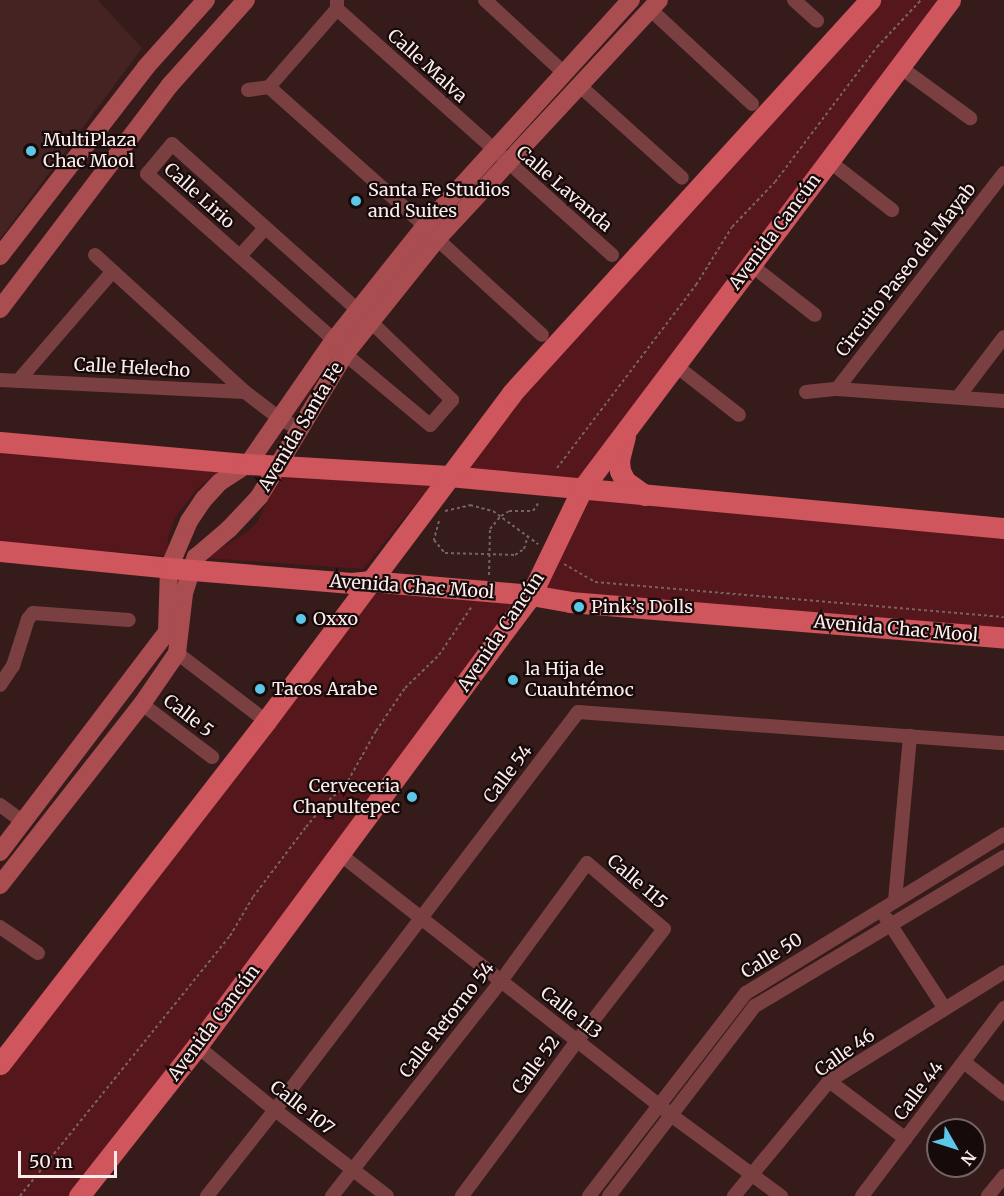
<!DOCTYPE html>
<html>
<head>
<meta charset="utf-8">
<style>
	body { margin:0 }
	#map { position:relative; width:1004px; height:1196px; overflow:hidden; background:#361b1b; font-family:Merriweather,serif }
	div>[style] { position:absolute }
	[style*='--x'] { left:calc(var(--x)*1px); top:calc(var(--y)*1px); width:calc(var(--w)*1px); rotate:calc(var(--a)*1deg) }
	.built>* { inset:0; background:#452323 }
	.green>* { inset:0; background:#56171c }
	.path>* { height:2px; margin-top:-1px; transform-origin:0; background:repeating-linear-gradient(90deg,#796262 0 3px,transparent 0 6px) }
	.street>* { height:14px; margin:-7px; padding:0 7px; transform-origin:7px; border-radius:7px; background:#7a4041 }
	.secondary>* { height:18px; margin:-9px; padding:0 9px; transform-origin:9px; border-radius:9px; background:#aa4d50 }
	.primary>* { height:21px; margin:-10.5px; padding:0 10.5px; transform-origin:10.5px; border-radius:10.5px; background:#ce565c }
	.dots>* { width:16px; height:16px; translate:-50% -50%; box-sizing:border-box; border:3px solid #160a0a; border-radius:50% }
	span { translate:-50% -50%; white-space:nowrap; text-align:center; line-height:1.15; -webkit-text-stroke:4.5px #160a0a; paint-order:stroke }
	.street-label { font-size:18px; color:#fcedec }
	.poi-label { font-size:18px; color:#fcedec }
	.left { translate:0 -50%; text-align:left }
	.right { translate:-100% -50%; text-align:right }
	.north { position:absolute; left:926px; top:1118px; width:60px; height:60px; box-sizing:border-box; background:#160a0a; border:2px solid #726564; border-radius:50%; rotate:129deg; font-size:16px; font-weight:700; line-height:24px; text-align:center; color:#fcedec }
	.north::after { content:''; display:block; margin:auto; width:21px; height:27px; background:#5cc7e7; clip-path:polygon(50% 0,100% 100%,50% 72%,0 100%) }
	.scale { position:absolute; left:18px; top:1151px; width:99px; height:27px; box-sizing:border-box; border:3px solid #fcedec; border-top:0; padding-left:8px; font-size:18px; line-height:21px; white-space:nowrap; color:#fcedec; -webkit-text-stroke:4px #160a0a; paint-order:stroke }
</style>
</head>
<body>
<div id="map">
	<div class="built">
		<i style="clip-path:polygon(0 0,98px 0,142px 48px,0 239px)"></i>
	</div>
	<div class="green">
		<i style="clip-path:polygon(870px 0,950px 0,579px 484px,467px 468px,554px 348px)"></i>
		<i style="clip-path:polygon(0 453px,218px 472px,196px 490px,175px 518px,168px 538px,167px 556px,0 543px)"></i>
		<i style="clip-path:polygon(279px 476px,430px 486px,363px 569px,205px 558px,247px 532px,258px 521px)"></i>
		<i style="clip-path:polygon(585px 495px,1004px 529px,1004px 636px,544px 592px)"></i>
		<i style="clip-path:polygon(482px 593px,513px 606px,77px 1196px,0 1196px,0 1066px,375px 594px)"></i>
	</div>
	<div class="path">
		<i style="--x:557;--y:468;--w:230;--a:-52.8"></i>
		<i style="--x:696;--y:285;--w:68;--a:-58.2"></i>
		<i style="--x:732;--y:227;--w:62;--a:-46.3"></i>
		<i style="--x:775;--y:182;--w:169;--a:-52.9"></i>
		<i style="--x:877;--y:47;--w:64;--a:-46.9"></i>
		<i style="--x:445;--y:511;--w:26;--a:-13"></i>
		<i style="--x:470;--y:505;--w:24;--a:15"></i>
		<i style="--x:493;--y:511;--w:56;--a:36.3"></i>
		<i style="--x:439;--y:521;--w:20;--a:105"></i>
		<i style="--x:434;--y:540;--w:17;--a:50"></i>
		<i style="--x:445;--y:553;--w:70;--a:1.6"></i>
		<i style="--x:515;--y:555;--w:11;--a:-34"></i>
		<i style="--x:524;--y:549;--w:14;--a:-73"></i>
		<i style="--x:564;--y:564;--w:36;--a:30"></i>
		<i style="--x:595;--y:582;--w:410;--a:4.9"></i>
		<i style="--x:489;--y:575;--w:46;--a:-88.8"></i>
		<i style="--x:490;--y:529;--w:17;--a:-50"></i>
		<i style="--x:501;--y:516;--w:9;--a:-32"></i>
		<i style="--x:509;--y:511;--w:24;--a:0"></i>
		<i style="--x:533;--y:511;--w:11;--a:-56"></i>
		<i style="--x:20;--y:1196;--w:334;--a:-51.1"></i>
		<i style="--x:230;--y:936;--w:45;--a:-59.5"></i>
		<i style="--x:253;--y:897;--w:88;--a:-52.9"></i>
		<i style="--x:306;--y:827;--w:35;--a:-50"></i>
		<i style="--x:329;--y:800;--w:21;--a:-41"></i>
		<i style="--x:345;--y:786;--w:63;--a:-60.6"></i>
		<i style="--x:376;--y:731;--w:52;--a:-56"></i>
		<i style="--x:405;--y:688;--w:47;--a:-44.1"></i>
		<i style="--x:439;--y:655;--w:59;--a:-56"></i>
	</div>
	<div class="street">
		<i style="--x:485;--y:0;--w:108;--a:42.7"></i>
		<i style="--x:794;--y:0;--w:31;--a:42"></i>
		<i style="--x:337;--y:9;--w:369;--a:41.8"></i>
		<i style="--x:651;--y:10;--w:138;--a:42.9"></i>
		<i style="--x:900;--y:67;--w:87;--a:36.1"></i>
		<i style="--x:580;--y:86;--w:137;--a:42"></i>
		<i style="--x:269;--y:87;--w:209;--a:41.7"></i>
		<i style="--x:248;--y:90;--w:21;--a:-8"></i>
		<i style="--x:269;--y:87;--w:103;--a:-48.9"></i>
		<i style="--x:337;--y:9;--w:8;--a:-90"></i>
		<i style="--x:829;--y:161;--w:80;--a:37.9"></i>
		<i style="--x:437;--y:239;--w:142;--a:42.4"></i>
		<i style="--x:95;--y:255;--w:203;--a:42.4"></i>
		<i style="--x:245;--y:392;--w:43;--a:37.4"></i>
		<i style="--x:279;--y:418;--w:24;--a:28"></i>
		<i style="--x:240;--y:256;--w:38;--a:-48"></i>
		<i style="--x:751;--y:265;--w:81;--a:38"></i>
		<i style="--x:334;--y:340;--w:250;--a:-138.4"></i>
		<i style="--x:147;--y:174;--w:39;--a:-50"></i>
		<i style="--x:172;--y:144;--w:266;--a:41.8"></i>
		<i style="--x:370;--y:321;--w:114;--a:43.9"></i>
		<i style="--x:452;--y:400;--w:33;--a:131"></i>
		<i style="--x:430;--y:425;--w:111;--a:-140.1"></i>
		<i style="--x:675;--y:365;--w:81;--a:38"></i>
		<i style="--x:0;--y:380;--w:245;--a:2.8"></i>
		<i style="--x:18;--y:381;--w:145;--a:-49.2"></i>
		<i style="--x:837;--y:389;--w:273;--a:-52.3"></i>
		<i style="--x:806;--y:392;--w:31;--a:-6"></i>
		<i style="--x:837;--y:389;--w:167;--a:4.1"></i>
		<i style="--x:959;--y:396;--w:74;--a:-52.7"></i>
		<i style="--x:177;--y:653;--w:112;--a:37.4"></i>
		<i style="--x:0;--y:685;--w:23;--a:-56"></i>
		<i style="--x:13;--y:666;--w:49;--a:-72.3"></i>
		<i style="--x:28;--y:619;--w:8;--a:-50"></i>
		<i style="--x:33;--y:613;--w:96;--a:4.2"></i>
		<i style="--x:142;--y:704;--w:88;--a:37.1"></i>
		<i style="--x:0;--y:805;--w:29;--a:36"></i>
		<i style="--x:341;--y:855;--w:420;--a:38.2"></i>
		<i style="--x:671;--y:1115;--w:137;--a:36.4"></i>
		<i style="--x:895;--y:901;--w:166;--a:-84.8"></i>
		<i style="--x:886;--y:918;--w:108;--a:57"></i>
		<i style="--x:0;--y:927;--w:46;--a:34.4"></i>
		<i style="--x:197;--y:1046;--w:101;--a:39.4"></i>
		<i style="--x:275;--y:1110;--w:141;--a:37.5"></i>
		<i style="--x:964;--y:1062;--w:51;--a:38.7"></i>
		<i style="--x:829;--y:1081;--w:96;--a:37"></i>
		<i style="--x:207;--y:1196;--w:110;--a:-51.7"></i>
		<i style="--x:275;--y:1110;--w:500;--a:-52.72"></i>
		<i style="--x:578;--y:712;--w:427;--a:4.2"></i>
		<i style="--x:332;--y:1196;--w:273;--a:-51.8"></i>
		<i style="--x:501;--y:981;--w:146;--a:-53.9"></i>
		<i style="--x:587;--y:863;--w:101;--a:40.6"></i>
		<i style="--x:664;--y:929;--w:142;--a:127.8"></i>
		<i style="--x:577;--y:1041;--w:193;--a:126.6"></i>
		<i style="--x:589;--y:1196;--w:257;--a:-52.3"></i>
		<i style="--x:746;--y:993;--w:303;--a:-31.6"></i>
		<i style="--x:609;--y:1196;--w:240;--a:-52.5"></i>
		<i style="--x:755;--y:1006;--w:290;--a:-30.9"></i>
		<i style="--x:734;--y:1196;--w:149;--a:-50.4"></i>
		<i style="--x:829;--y:1081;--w:206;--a:-31.9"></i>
		<i style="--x:862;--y:1196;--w:236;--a:-52.9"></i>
		<i style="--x:988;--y:1196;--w:26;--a:-51"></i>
	</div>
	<div class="secondary">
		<i style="--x:0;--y:256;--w:239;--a:-52.3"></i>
		<i style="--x:146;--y:67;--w:90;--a:-48.2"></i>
		<i style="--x:0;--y:309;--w:281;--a:-52.8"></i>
		<i style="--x:170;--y:85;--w:114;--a:-48.2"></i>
		<i style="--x:0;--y:852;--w:276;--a:-52.8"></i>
		<i style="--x:167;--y:632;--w:64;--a:-88.2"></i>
		<i style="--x:169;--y:568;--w:51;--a:-66.9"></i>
		<i style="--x:189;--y:521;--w:27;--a:-56"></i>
		<i style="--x:204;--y:499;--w:23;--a:-47"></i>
		<i style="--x:220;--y:482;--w:33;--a:-33"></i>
		<i style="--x:248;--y:464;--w:151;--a:-55.3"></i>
		<i style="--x:334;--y:340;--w:146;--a:-51.4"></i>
		<i style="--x:425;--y:226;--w:306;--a:-47.7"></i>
		<i style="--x:0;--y:885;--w:230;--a:-51.9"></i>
		<i style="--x:142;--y:704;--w:62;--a:-55.5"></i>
		<i style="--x:177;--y:653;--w:60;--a:-83.3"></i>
		<i style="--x:184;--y:593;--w:38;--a:-72"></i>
		<i style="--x:196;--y:557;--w:43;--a:-40.3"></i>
		<i style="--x:229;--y:529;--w:44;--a:-46.8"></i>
		<i style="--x:259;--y:497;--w:167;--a:-59"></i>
		<i style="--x:345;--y:354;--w:147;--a:-51.3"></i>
		<i style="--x:437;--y:239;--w:326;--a:-47.1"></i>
	</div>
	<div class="primary">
		<i style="--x:625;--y:436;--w:25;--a:104"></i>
		<i style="--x:619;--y:460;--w:11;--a:85"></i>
		<i style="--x:620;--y:471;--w:11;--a:63"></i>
		<i style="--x:625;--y:481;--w:24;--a:36"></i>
		<i style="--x:0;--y:442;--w:249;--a:5.1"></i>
		<i style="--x:248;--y:464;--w:201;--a:3.4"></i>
		<i style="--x:449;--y:476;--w:557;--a:5.35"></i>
		<i style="--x:0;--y:551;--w:170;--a:5.7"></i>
		<i style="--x:169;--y:568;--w:183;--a:4.7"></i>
		<i style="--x:351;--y:583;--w:18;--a:-6"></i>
		<i style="--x:369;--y:581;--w:163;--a:4.9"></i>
		<i style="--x:531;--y:595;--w:40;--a:10"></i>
		<i style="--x:570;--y:602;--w:435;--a:4.7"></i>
		<i style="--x:0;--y:1064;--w:434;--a:-52.2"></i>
		<i style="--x:266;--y:721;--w:410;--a:-53.1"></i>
		<i style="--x:512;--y:393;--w:532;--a:-47.67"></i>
		<i style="--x:79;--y:1196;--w:191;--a:-51.8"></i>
		<i style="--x:197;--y:1046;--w:498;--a:-53.5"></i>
		<i style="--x:493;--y:646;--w:64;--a:-53.3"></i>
		<i style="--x:531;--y:595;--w:118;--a:-64.3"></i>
		<i style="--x:582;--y:489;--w:612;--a:-53.04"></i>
	</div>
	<div class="dots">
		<i style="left:31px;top:151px;background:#5cc7e7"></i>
		<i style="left:356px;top:201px;background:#5cc7e7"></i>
		<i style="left:579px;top:607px;background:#5cc7e7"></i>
		<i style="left:301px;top:619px;background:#5cc7e7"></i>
		<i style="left:513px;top:680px;background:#5cc7e7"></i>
		<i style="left:260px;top:689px;background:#5cc7e7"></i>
		<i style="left:412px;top:797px;background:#5cc7e7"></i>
	</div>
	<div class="street-label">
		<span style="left:427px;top:66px;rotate:42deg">Calle Malva</span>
		<span style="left:564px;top:189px;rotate:41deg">Calle Lavanda</span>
		<span style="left:199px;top:196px;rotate:42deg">Calle Lirio</span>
		<span style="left:775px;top:232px;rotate:-53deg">Avenida Cancún</span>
		<span style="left:906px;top:270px;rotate:-52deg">Circuito Paseo del Mayab</span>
		<span style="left:132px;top:368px;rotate:3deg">Calle Helecho</span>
		<span style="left:301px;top:427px;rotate:-59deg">Avenida Santa Fe</span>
		<span style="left:412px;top:587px;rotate:4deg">Avenida Chac Mool</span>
		<span style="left:896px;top:629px;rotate:5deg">Avenida Chac Mool</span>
		<span style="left:501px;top:632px;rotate:-56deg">Avenida Cancún</span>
		<span style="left:188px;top:716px;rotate:38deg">Calle 5</span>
		<span style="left:508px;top:774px;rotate:-53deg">Calle 54</span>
		<span style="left:637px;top:882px;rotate:41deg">Calle 115</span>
		<span style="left:772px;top:956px;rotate:-32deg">Calle 50</span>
		<span style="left:571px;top:1013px;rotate:38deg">Calle 113</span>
		<span style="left:447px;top:1020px;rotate:-52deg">Calle Retorno 54</span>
		<span style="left:214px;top:1023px;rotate:-53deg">Avenida Cancún</span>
		<span style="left:845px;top:1053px;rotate:-35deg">Calle 46</span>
		<span style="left:536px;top:1065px;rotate:-54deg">Calle 52</span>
		<span style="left:919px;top:1091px;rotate:-53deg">Calle 44</span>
		<span style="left:302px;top:1108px;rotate:38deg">Calle 107</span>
	</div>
	<div class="poi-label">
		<span class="left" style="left:43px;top:151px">MultiPlaza<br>Chac Mool</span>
		<span class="left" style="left:368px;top:201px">Santa Fe Studios<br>and Suites</span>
		<span class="left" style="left:591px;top:607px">Pink’s Dolls</span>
		<span class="left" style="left:313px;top:619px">Oxxo</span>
		<span class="left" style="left:525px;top:680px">la Hija de<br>Cuauhtémoc</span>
		<span class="left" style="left:272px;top:689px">Tacos Arabe</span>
		<span class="right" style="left:400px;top:797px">Cerveceria<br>Chapultepec</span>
	</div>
	<div class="north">N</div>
	<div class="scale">50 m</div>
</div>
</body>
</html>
